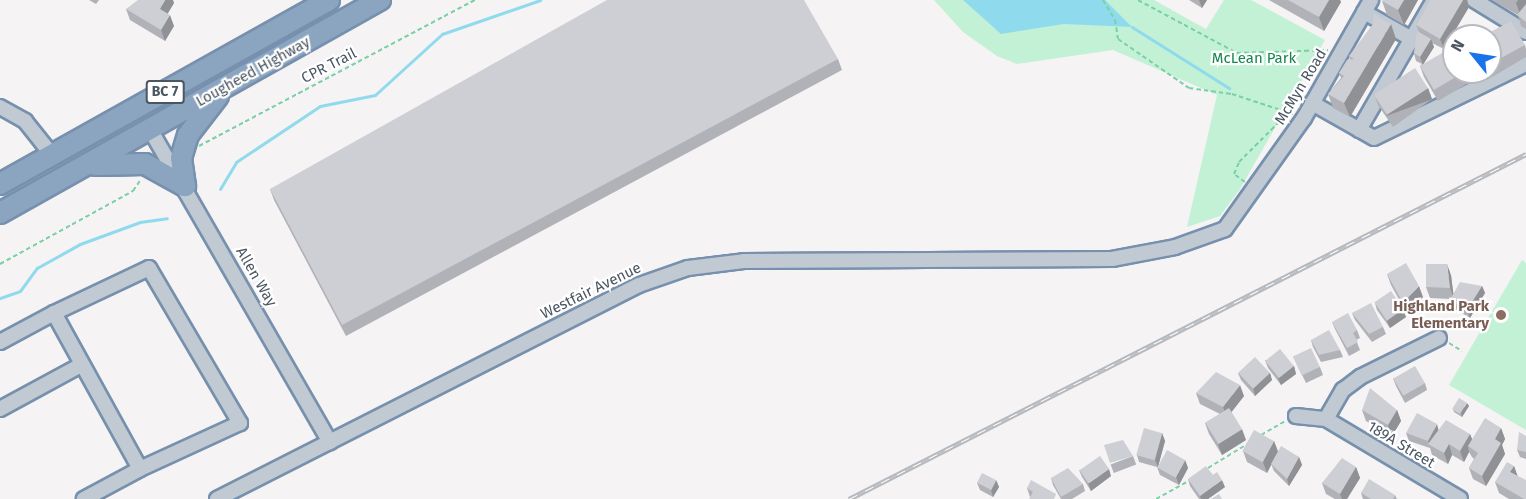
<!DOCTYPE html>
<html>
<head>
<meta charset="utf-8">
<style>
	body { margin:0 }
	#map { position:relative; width:1526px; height:499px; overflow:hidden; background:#f5f3f3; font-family:"Fira Sans",sans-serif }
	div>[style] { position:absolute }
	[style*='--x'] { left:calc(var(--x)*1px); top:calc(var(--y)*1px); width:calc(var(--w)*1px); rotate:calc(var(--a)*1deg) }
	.green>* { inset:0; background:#c3f1d5 }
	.water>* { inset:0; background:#90daee }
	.stream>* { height:3px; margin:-1.5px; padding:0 1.5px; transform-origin:1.5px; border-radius:1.5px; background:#90daee }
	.path>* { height:2px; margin-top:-1px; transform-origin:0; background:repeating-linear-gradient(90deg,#7ad0a6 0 4.5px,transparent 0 7.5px) }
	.roads { filter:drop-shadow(2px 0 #7690ad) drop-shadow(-2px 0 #7690ad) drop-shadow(0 2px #7690ad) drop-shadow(0 -2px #7690ad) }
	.minor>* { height:14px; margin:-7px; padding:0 7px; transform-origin:7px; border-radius:7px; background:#c1cad2 }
	.highway>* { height:20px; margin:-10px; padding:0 10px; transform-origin:10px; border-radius:10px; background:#8ba5c1 }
	.rail>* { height:5px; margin-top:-2.5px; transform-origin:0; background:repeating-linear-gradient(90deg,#fff 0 9px,#b5b8bd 0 18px); box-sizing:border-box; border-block:2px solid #b5b8bd }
	.wall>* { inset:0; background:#b0b2b7; transform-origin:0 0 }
	.shaded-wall>* { inset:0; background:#909195; transform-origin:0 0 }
	.building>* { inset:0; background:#cdcfd5; transform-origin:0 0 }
	.dots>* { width:16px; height:16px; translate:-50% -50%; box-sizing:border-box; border:3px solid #fff; border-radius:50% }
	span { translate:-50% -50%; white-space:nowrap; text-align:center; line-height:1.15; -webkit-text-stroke:4.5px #fff; paint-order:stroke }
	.shield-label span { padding:2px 4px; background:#fff; border:2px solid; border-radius:4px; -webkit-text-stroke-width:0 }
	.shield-label { font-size:14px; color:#4a5661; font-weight:700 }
	.park-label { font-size:15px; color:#17864f }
	.street-label { font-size:15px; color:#4a5661 }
	.education-label { font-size:15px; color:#785e54; font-weight:700 }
	.right { translate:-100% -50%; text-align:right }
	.north { position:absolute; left:1442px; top:24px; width:60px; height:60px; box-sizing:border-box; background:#fff; border:2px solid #b7bbc0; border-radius:50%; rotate:300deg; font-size:16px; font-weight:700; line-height:24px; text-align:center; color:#4a5661 }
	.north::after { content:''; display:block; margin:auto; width:21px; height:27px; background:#1a73e8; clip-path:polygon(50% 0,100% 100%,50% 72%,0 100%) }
</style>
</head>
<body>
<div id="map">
	<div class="green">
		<i style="clip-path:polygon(934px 0,1154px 0,1206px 29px,1224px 0,1251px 0,1325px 40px,1240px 189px,1220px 216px,1187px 227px,1217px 95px,1113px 50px,1017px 64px,997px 56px,963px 32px)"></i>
		<i style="clip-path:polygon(1522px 260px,1526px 263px,1526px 430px,1449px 385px)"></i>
	</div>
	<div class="water">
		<i style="clip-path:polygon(963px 0,1105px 0,1132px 27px,1064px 24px,1001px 34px)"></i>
	</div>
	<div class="stream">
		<i style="--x:1132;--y:27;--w:115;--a:32.2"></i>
		<i style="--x:220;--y:189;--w:31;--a:-59"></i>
		<i style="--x:236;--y:162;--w:101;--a:-33.7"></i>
		<i style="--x:320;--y:106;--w:56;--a:-11.3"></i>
		<i style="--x:375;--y:95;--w:91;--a:-42.3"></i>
		<i style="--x:442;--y:34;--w:104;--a:-19.1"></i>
		<i style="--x:0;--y:298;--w:21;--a:-19"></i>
		<i style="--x:20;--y:291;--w:29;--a:-54"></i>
		<i style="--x:37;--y:268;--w:49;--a:-29.2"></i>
		<i style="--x:80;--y:244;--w:64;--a:-20.1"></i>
		<i style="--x:140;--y:222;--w:27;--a:-8"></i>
	</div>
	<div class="path">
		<i style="--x:1103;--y:0;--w:23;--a:59"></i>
		<i style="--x:1115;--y:20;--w:19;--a:81"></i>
		<i style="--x:1118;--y:39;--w:86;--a:34.6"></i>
		<i style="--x:1189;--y:88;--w:43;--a:7.9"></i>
		<i style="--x:1232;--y:94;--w:64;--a:18.2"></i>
		<i style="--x:1138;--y:0;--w:112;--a:28.2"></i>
		<i style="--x:1237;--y:53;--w:91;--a:-1.9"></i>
		<i style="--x:199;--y:146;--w:312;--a:-27.9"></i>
		<i style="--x:1245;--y:182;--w:14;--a:-144"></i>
		<i style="--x:1234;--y:174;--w:13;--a:-67"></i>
		<i style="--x:1239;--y:162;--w:71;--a:-45"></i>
		<i style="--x:0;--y:264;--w:152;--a:-28.8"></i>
		<i style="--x:133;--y:191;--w:14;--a:-56"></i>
		<i style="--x:1449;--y:343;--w:15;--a:32"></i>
		<i style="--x:1261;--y:435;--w:28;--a:-30"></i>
		<i style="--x:1208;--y:468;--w:48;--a:-31.4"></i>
		<i style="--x:1156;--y:499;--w:39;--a:-29"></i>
	</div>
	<div class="roads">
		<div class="minor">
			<i style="--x:1474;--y:0;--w:61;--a:31.6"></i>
			<i style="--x:1364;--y:12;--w:55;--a:29.4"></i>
			<i style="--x:1312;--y:103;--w:71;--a:29.4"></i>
			<i style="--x:1374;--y:138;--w:169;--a:-26"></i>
			<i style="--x:0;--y:107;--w:29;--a:29"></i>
			<i style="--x:25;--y:121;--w:43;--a:51.5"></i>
			<i style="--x:1359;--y:130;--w:150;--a:-60"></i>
			<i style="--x:151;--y:131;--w:359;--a:60.1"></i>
			<i style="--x:54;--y:313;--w:105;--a:-25.3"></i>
			<i style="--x:149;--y:268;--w:180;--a:59.6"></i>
			<i style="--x:240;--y:423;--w:110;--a:155.3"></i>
			<i style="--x:0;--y:342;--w:61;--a:-28.2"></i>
			<i style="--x:54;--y:313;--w:178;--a:61.1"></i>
			<i style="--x:140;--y:469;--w:64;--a:151.8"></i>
			<i style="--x:0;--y:409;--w:92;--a:-28.5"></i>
			<i style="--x:1296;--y:416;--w:30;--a:6"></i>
			<i style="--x:1326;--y:419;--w:34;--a:-60"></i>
			<i style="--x:1343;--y:390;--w:21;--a:-37"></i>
			<i style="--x:1360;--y:377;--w:88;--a:-26.3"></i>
			<i style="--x:1326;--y:419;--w:156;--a:30.8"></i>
			<i style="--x:217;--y:499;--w:473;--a:-26.9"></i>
			<i style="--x:639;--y:285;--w:52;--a:-19.1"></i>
			<i style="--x:688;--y:268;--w:56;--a:-7.1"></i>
			<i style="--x:744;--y:261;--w:368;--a:-0.3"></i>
			<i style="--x:1112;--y:259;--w:64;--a:-10.8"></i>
			<i style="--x:1175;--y:247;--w:53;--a:-19.8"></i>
			<i style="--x:1225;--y:229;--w:136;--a:-54.6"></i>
			<i style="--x:1304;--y:118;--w:136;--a:-60.4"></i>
		</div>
		<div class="highway">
			<i style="--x:95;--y:165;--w:50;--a:-1.1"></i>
			<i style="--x:145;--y:164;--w:46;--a:28.8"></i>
			<i style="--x:0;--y:184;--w:377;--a:-29.2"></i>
			<i style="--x:185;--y:186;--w:28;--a:-98"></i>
			<i style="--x:181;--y:158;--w:24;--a:-73"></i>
			<i style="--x:188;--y:135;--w:49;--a:-52.4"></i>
			<i style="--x:0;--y:213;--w:436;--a:-29.3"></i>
		</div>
	</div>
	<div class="rail">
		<i style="--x:849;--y:499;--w:760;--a:-27"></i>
	</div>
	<div class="wall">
		<i style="clip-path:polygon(89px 0,99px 0,96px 4px)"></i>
		<i style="clip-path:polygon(1189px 0,1207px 0,1202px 8px)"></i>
		<i style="clip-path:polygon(1269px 0,1340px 0,1341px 2px,1324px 31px)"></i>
		<i style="clip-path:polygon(1418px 0,1404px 25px,1387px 15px,1382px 1px)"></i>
		<i style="clip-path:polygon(1430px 0,1467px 0,1469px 7px,1444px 49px,1432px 43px,1434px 47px,1423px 64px,1454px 72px,1478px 72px,1480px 76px,1438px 101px,1424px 77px,1420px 66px,1422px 64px,1416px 61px,1414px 53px,1419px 32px,1416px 25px)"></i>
		<i style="clip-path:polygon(1492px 0,1526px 0,1526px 29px,1521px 26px,1518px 15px)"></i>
		<i style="clip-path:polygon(174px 3px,167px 14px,174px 26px,165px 41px,130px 20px,126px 9px)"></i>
		<i style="clip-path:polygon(1490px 36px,1525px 45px,1526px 49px,1526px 57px,1487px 80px,1482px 72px,1490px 72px)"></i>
		<i style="clip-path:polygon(1396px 39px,1350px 117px,1333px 108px,1328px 94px,1341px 78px,1339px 73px,1350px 59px,1349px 56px)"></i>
		<i style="clip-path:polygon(838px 59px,842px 70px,346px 336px,274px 200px,270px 189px)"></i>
		<i style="clip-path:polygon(1428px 88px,1432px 99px,1393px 127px,1378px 105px,1374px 94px)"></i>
		<i style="clip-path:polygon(1387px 274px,1423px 297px,1407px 314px,1391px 285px)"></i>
		<i style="clip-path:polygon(1451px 275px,1453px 293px,1482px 286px,1485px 293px,1470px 318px,1452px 307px,1450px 300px,1450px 299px,1430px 298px,1426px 287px)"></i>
		<i style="clip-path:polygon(1375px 303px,1406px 317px,1390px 328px,1377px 310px)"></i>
		<i style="clip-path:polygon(1352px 313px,1383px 327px,1386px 334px,1372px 342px,1355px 320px)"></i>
		<i style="clip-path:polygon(1332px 322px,1357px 330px,1360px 338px,1356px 340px,1360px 350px,1349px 356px,1335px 329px)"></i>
		<i style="clip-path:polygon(1311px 340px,1340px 350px,1343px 357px,1321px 362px,1313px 347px)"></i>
		<i style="clip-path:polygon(1293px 356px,1320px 367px,1323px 375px,1306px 383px)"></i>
		<i style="clip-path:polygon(1265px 360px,1294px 366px,1296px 374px,1281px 385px,1268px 368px)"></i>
		<i style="clip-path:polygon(1238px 373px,1270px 373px,1272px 380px,1255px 396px,1241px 380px)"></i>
		<i style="clip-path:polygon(1393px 378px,1425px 383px,1427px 390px,1405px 403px,1396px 386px)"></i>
		<i style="clip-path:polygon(1196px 393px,1244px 396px,1231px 412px,1246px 440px,1222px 455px,1209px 434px,1205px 423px,1220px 414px,1200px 404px)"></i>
		<i style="clip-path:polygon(1469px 406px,1462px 417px,1454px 412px,1453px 409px)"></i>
		<i style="clip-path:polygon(1362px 410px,1397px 410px,1401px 421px,1392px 436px,1366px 421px)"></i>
		<i style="clip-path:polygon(1501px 428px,1505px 439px,1502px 445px,1505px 454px,1486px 486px,1473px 479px,1469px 468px,1474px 459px,1472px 457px,1469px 452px,1464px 462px,1452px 455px,1448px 464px,1432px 455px,1430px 448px,1409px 441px,1406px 433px,1439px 430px,1470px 434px,1472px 439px)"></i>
		<i style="clip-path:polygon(1162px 433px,1165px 441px,1158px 466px,1185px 460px,1188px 468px,1179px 485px,1160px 475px,1157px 467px,1139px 462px,1137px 455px)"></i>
		<i style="clip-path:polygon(1526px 436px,1526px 459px,1520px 457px,1517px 450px)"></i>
		<i style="clip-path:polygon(1274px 441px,1278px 451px,1299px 457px,1302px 465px,1289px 486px,1274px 471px,1271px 464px,1267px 473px,1247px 462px,1243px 451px)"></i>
		<i style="left:1133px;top:456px;width:9px;height:24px;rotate:69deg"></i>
		<i style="clip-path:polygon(1514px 466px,1517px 476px,1526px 499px,1509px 499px,1499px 493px,1495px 482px)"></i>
		<i style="clip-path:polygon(1356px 467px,1360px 478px,1347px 499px,1335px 499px,1326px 494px,1322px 483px)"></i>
		<i style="clip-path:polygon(1079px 470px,1111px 476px,1091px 491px,1082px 477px)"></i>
		<i style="clip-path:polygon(1051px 478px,1083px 484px,1085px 491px,1072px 499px,1061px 499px,1053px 485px)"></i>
		<i style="clip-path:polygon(1188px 479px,1225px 487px,1208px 499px,1199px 499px,1190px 486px)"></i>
		<i style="clip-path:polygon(996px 480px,999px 487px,993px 497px,980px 490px,977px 483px)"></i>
		<i style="clip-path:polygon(1027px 488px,1056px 494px,1030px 497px)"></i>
		<i style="clip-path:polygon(1361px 493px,1395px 495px,1397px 499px,1363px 499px)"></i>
	</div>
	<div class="shaded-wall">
		<i style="clip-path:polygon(165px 0,173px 0,174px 3px,164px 20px,160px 9px)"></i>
		<i style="clip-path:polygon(1199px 0,1207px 0,1202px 8px)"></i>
		<i style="clip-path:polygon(1329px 0,1340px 0,1341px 2px,1324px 31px,1319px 17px)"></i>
		<i style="clip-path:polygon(1404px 0,1418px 0,1404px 25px,1398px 10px)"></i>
		<i style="clip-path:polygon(1463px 0,1467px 0,1469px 7px,1444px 49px,1440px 39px)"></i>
		<i style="clip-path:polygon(1518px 0,1526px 0,1526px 9px,1521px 17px,1516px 3px)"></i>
		<i style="clip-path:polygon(170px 15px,174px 26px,165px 41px,161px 30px)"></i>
		<i style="clip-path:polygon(1391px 24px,1396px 39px,1350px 117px,1344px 103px)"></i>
		<i style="clip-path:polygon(1431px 39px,1434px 47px,1423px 65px,1420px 57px)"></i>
		<i style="left:1428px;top:88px;width:12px;height:48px;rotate:70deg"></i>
		<i style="clip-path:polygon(1447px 264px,1451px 275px,1454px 299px,1450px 288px)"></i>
		<i style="clip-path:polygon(1419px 286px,1423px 297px,1407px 314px,1403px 303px)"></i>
		<i style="clip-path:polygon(1482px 286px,1485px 293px,1470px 318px,1467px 310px)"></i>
		<i style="clip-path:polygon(1403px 309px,1406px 317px,1390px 328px,1387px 321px)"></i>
		<i style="clip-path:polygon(1294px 366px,1296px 374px,1281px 385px,1278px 378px)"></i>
		<i style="clip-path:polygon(1270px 373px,1272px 380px,1255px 396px,1253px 388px)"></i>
		<i style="clip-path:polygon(1240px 385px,1244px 396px,1227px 418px,1223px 407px)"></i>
		<i style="clip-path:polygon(1467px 403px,1469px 406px,1462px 417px,1461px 413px)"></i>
		<i style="clip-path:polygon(1397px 410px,1401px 421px,1392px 436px,1388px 425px)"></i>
		<i style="clip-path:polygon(1437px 424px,1439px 432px,1429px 444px,1428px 441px)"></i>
		<i style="clip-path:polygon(1501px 428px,1505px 439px,1502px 445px,1505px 454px,1486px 486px,1482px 476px,1495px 439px)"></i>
		<i style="clip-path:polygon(1242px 429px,1246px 440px,1222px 455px,1218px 444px)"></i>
		<i style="clip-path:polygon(1162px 433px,1165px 441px,1158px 467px,1155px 460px)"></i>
		<i style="clip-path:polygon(1470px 434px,1474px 444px,1468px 446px,1469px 452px,1464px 462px,1460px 451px)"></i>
		<i style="clip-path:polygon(1274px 441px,1278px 452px,1267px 473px,1263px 462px)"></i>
		<i style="clip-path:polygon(1449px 444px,1452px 455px,1448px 464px,1444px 453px)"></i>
		<i style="clip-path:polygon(1299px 457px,1302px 465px,1289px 486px,1287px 479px)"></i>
		<i style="clip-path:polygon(1185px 460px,1188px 468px,1179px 485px,1176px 477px)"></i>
		<i style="clip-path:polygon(1514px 466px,1518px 477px,1510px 472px)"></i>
		<i style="clip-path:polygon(1356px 467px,1360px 478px,1347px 499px,1342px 499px,1340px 494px)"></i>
		<i style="clip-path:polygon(1109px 469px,1111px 476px,1091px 491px,1088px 483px)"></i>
		<i style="clip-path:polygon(996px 480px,999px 487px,993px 497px,991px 490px)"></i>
		<i style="clip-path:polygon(1222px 480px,1225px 487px,1208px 499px,1201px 499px,1200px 496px)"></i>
	</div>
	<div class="building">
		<i style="clip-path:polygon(138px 0,165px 0,160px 9px,170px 15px,161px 30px,126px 9px)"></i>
		<i style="clip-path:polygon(607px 0,804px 0,838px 59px,342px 325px,270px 189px)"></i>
		<i style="clip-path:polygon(1288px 0,1329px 0,1319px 17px)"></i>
		<i style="clip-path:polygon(1383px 0,1404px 0,1398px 10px,1382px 1px)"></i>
		<i style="clip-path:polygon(1430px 0,1463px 0,1440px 39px,1416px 25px)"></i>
		<i style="clip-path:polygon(1526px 4px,1526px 22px,1517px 15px)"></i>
		<i style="clip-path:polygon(1374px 14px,1391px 24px,1344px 103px,1328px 94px,1344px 76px,1339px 73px,1347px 60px,1354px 59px,1349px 56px,1373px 24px)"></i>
		<i style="clip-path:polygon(1511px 21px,1525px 45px,1490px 64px,1490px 36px,1483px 36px)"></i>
		<i style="clip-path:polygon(1417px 31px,1431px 39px,1420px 57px,1414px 53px)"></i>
		<i style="clip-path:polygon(1454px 46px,1454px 72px,1464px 72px,1434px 90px,1420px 66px)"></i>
		<i style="left:1415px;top:68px;width:24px;height:49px;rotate:57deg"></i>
		<i style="clip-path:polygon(1406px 263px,1419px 286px,1403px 303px,1387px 274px)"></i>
		<i style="clip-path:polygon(1426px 264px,1447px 264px,1450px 288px,1426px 287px)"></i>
		<i style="clip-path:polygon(1460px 282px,1482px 286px,1467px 310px,1450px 300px)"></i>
		<i style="left:1391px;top:291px;width:22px;height:20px;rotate:56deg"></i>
		<i style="clip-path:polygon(1371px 303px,1383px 327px,1369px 334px,1352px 313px)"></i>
		<i style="clip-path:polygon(1348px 313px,1357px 330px,1353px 333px,1358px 342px,1347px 348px,1332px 322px)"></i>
		<i style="clip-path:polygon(1329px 330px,1340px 350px,1319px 355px,1311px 340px)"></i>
		<i style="left:1311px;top:348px;width:21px;height:20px;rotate:65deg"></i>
		<i style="left:1280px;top:349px;width:22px;height:19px;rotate:51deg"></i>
		<i style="left:1255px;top:357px;width:22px;height:23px;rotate:47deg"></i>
		<i style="left:1415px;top:366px;width:20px;height:25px;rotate:60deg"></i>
		<i style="clip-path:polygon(1216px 372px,1240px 385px,1223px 407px,1196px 393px)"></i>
		<i style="clip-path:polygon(1370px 388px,1397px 410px,1388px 425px,1362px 410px)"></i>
		<i style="left:1459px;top:398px;width:9px;height:13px;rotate:32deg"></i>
		<i style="left:1229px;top:408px;width:25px;height:28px;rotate:58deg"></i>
		<i style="clip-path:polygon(1417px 413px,1437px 424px,1428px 441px,1406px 433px)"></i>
		<i style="clip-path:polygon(1485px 418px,1501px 428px,1495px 439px,1501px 443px,1482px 476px,1469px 468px,1478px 453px,1468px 446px)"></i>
		<i style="clip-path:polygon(1446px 420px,1470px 434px,1460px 451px,1449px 444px,1444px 453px,1428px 444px)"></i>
		<i style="left:1144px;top:428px;width:19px;height:28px;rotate:16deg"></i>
		<i style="left:1254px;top:430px;width:23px;height:24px;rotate:29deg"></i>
		<i style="clip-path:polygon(1519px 432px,1526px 436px,1526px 452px,1517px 450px)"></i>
		<i style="clip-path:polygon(1123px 440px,1133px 456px,1110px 463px,1104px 445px)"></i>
		<i style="clip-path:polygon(1281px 446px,1299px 457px,1287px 479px,1271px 464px)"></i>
		<i style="left:1167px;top:450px;width:21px;height:20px;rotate:29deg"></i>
		<i style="left:1100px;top:456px;width:16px;height:25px;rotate:55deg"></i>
		<i style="clip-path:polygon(1342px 458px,1356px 467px,1340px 494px,1322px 483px)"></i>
		<i style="clip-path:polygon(1507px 462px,1514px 466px,1510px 472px,1526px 480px,1526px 499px,1524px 499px,1495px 482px)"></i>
		<i style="clip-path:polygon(1206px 466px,1213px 475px,1217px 472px,1222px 480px,1200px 496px,1188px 479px)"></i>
		<i style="clip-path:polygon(1068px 468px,1083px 484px,1061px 497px,1051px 478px)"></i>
		<i style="left:982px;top:473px;width:16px;height:11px;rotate:27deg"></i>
		<i style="clip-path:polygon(1369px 479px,1395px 495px,1393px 499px,1371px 499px,1361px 493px)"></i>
		<i style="clip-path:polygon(1031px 480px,1056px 494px,1054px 499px,1029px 499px,1033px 492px,1027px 488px)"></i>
		<i style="clip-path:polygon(1219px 494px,1222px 499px,1211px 499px)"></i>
	</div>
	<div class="dots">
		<i style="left:1501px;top:315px;background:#8d6e63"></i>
	</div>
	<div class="shield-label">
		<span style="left:165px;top:92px">BC 7</span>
	</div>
	<div class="park-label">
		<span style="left:1254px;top:59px">McLean Park</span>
	</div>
	<div class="street-label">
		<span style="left:329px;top:66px;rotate:-27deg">CPR Trail</span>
		<span style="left:253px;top:72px;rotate:-29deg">Lougheed Highway</span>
		<span style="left:1301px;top:87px;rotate:-59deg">McMyn Road</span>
		<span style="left:256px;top:277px;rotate:60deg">Allen Way</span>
		<span style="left:591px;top:291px;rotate:-26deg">Westfair Avenue</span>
		<span style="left:1401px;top:445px;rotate:31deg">189A Street</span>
	</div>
	<div class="education-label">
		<span class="right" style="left:1489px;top:315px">Highland Park<br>Elementary</span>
	</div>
	<div class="north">N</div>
</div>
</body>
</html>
